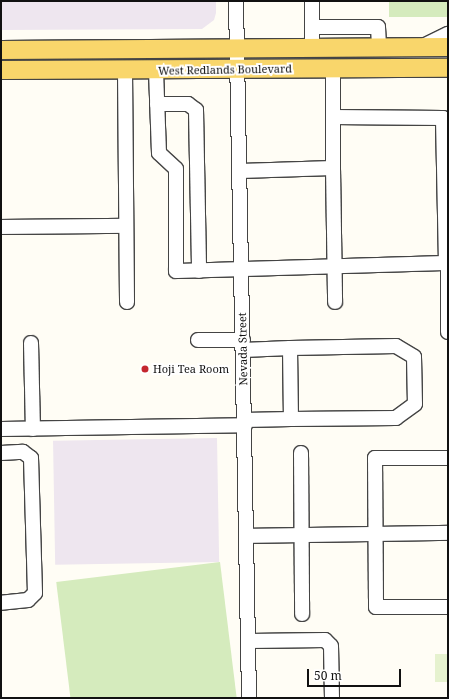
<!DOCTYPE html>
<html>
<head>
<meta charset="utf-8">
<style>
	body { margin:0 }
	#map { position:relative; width:449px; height:699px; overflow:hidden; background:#fffdf5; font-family:"Noto Serif",serif }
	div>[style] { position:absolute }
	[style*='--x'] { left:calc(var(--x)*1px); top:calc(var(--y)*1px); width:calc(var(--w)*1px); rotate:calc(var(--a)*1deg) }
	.industrial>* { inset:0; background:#eee6ef; transform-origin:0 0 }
	.green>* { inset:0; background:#d5ebbd; transform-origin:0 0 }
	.pitch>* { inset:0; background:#e6f2cf; transform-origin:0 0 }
	.roads { filter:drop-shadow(1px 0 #444) drop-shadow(-1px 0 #444) drop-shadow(0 1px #444) drop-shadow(0 -1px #444) }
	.minor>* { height:14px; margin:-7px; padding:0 7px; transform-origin:7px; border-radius:7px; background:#fff }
	.major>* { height:18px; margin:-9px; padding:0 9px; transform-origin:9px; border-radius:9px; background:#f9d66b }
	.dots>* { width:11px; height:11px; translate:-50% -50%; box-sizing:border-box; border:2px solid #fff; border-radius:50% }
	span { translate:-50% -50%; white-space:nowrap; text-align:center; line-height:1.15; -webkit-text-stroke:4px #fff; paint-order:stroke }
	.street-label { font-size:11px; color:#111 }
	.poi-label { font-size:11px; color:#111 }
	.left { translate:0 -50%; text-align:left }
	.frame { position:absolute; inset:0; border:2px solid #111; pointer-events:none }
	.scale { position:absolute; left:307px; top:669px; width:94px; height:18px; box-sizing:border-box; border:2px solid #111; border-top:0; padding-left:5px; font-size:12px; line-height:14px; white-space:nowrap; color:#111; -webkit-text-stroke:3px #fff; paint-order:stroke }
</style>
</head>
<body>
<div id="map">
	<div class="industrial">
		<i style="clip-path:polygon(1px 1px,216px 1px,216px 13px,214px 20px,202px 29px,1px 30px)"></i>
		<i style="left:217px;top:438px;width:124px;height:164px;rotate:89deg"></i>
	</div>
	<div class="green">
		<i style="left:389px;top:1px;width:59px;height:16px"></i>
		<i style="left:220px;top:562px;width:137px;height:165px;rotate:83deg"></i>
	</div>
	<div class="pitch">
		<i style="left:435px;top:654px;width:13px;height:28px"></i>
	</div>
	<div class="roads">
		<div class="minor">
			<i style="--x:236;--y:1;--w:697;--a:88.93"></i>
			<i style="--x:312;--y:1;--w:47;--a:90"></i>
			<i style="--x:312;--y:27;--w:66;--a:0"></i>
			<i style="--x:378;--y:27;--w:20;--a:87"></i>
			<i style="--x:421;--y:47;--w:30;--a:-26"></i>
			<i style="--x:333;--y:69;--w:99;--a:90"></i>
			<i style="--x:125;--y:71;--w:231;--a:89.5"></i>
			<i style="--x:156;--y:71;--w:82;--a:87.9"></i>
			<i style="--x:159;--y:153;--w:23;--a:43"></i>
			<i style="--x:176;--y:169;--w:102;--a:90"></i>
			<i style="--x:176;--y:271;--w:270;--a:-1.7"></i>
			<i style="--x:446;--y:263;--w:145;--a:-91.2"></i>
			<i style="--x:443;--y:118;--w:110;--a:-179.5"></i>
			<i style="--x:157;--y:104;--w:31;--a:0"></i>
			<i style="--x:188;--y:104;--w:10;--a:37"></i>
			<i style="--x:196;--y:110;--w:161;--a:88.9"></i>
			<i style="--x:240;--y:171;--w:93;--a:-1.8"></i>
			<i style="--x:333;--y:168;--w:134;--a:89.1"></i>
			<i style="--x:1;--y:227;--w:125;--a:-0.5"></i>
			<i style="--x:448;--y:263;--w:69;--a:90"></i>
			<i style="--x:198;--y:340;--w:45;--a:0"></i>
			<i style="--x:31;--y:343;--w:86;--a:88.7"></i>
			<i style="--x:290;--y:348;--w:106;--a:-1.1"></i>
			<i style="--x:396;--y:346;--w:21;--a:31"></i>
			<i style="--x:414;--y:357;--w:47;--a:88.8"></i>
			<i style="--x:415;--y:404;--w:24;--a:144"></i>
			<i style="--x:396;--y:418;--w:105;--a:179.5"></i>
			<i style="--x:243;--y:350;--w:47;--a:-2.4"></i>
			<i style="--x:290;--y:348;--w:71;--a:89.2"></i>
			<i style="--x:291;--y:419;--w:47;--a:178.8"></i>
			<i style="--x:1;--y:429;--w:244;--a:-0.9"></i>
			<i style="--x:1;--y:453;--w:22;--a:-3"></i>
			<i style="--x:23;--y:452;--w:10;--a:37"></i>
			<i style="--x:31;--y:458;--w:135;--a:88.3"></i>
			<i style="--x:35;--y:593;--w:10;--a:135"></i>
			<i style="--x:28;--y:600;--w:27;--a:174"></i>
			<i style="--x:301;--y:453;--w:161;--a:89.6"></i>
			<i style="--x:448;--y:458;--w:73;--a:180"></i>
			<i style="--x:375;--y:458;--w:149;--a:89.6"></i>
			<i style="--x:376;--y:607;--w:72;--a:0"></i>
			<i style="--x:247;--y:536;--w:201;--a:-0.9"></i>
			<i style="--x:249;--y:641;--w:76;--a:-0.8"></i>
			<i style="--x:325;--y:640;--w:8;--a:45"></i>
			<i style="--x:331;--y:646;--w:52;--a:88.9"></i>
		</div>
		<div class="major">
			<i style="--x:1;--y:50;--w:447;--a:-0.4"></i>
			<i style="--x:1;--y:70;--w:447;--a:-0.3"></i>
		</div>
	</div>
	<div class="dots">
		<i style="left:145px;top:369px;background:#c4262e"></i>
	</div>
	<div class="street-label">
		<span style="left:225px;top:70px;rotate:-1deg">West Redlands Boulevard</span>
		<span style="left:243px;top:349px;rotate:-91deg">Nevada Street</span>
	</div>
	<div class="poi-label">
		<span class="left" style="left:153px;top:369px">Hoji Tea Room</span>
	</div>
	<div class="frame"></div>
	<div class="scale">50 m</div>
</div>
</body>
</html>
